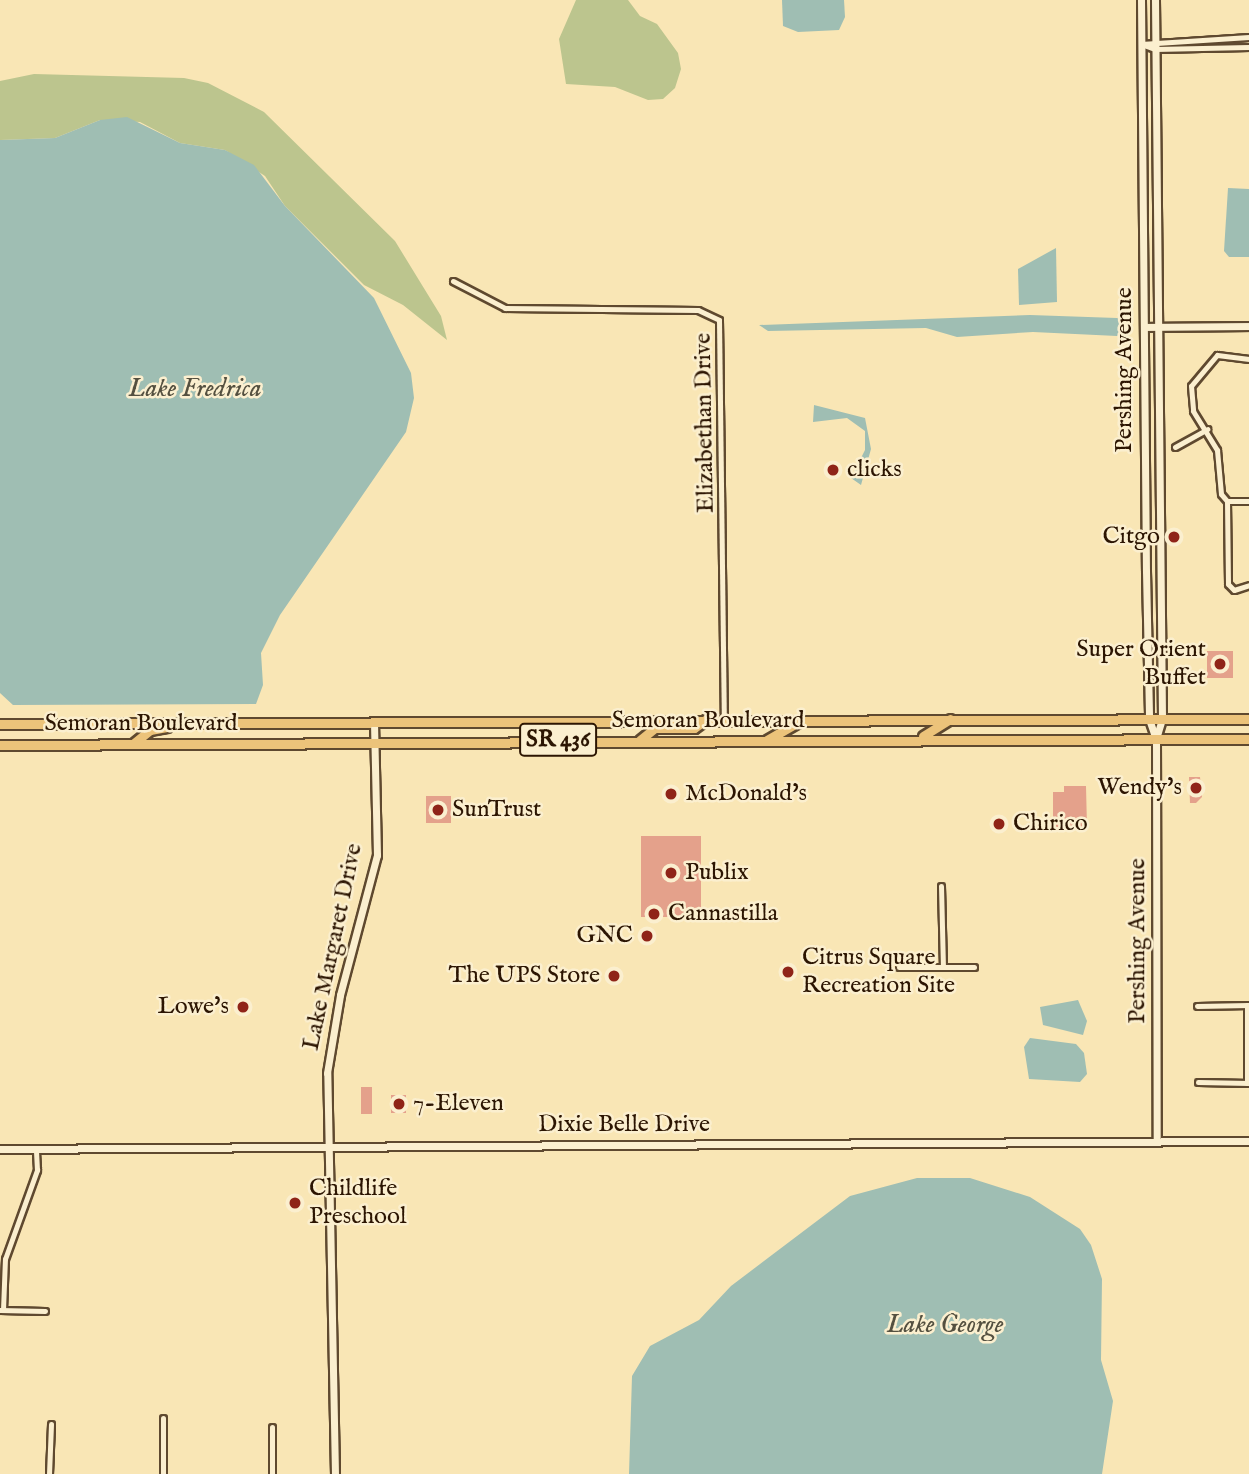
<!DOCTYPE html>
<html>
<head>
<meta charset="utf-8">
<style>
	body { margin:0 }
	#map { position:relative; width:1249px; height:1474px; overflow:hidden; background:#f9e6b5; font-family:"IM FELL English",serif }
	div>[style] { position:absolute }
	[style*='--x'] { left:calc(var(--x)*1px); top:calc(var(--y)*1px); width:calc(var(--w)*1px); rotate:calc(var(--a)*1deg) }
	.green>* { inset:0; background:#bcc58e }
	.water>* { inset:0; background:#9fbeb3 }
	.building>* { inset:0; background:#e4a18b; transform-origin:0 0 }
	.roads { filter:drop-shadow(2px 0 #5f492f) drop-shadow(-2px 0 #5f492f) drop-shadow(0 2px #5f492f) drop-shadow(0 -2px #5f492f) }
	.minor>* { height:5px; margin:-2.5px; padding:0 2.5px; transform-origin:2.5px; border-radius:2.5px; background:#fbefcf }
	.tertiary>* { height:7px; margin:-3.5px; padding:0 3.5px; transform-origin:3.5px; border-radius:3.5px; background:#fbefcf }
	.primary>* { height:9px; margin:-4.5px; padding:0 4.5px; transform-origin:4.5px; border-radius:4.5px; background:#ecc37a }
	.dots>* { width:19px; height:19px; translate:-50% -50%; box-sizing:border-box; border:4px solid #fbefcf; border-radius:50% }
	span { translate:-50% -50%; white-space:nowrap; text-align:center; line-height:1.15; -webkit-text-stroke:5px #fbefcf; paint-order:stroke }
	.shield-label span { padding:2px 5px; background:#fbefcf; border:2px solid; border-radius:5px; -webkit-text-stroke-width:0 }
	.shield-label { font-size:23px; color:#2c1502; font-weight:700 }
	.street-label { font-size:24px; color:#2c1502 }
	.poi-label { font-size:24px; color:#2c1502 }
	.left { translate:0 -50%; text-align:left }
	.right { translate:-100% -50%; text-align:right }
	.water-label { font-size:26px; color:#545040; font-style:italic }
</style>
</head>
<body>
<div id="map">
	<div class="green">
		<i style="clip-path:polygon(576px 0,628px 0,640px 16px,657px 24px,678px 53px,681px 69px,675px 88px,663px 99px,648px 100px,615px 87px,566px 84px,559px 39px)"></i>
		<i style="clip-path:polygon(34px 74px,184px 78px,208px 83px,264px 112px,395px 241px,441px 316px,447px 340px,403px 305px,364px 285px,285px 206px,265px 176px,225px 150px,180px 143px,140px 122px,100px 120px,55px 138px,0 140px,0 81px)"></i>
	</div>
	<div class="water">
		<i style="clip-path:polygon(782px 0,844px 0,845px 17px,839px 30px,798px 32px,783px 26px)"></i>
		<i style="clip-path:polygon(127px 117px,180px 143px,225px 150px,254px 165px,285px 206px,374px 298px,411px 373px,414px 398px,406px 432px,280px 615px,261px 653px,263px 685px,256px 704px,13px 705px,0 693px,0 140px,55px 138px,100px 120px)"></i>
		<i style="clip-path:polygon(1228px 188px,1249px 189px,1249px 257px,1229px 257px,1224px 251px)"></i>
		<i style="clip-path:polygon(1056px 248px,1057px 302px,1019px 305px,1018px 269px)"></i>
		<i style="clip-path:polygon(1030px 315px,1117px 318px,1131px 327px,1117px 336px,1033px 332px,957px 337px,926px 328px,768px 331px,759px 325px)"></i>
		<i style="clip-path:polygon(814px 405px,865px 418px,871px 449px,861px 485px,851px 478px,865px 450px,865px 431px,847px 418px,813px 422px)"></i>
		<i style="clip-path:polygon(1078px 1000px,1087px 1021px,1083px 1035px,1043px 1025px,1040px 1007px)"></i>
		<i style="clip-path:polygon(1030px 1038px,1076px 1044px,1084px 1053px,1087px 1074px,1080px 1082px,1029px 1079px,1024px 1047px)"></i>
		<i style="clip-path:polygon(917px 1178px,970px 1178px,1030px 1197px,1080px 1229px,1091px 1245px,1102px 1279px,1101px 1360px,1113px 1401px,1102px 1474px,629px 1474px,632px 1376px,650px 1346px,699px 1320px,731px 1286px,850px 1196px)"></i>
	</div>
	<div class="building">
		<i style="left:1207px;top:651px;width:26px;height:27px"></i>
		<i style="clip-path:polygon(1189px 777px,1200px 777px,1202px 797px,1196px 803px,1190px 803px)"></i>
		<i style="clip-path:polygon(1064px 786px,1086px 786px,1087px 827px,1053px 827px,1053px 792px,1064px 792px)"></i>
		<i style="left:451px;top:796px;width:27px;height:25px;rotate:90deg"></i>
		<i style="left:641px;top:836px;width:60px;height:81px"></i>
		<i style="left:361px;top:1087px;width:11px;height:27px"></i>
		<i style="left:391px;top:1095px;width:15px;height:18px"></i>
	</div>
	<div class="roads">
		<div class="minor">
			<i style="--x:1141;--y:44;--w:15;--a:20"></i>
			<i style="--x:1155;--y:49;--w:94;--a:-1.2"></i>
			<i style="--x:1141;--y:44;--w:108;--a:-3.7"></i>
			<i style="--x:453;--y:281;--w:59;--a:27.4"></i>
			<i style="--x:505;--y:308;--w:193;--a:0.6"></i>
			<i style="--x:698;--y:310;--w:23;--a:25"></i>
			<i style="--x:719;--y:320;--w:400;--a:89.3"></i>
			<i style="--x:1249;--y:359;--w:32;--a:-173"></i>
			<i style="--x:1217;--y:355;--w:40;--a:130"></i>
			<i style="--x:1191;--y:386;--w:25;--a:85"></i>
			<i style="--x:1193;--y:411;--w:46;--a:58.4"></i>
			<i style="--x:1217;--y:450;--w:44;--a:84.8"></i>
			<i style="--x:1221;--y:494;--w:9;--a:49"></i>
			<i style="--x:1227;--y:501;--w:83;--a:89.3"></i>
			<i style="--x:1228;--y:584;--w:8;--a:45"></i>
			<i style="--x:1234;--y:590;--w:16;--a:-18"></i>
			<i style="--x:1175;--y:447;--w:37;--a:-29"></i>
			<i style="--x:1227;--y:501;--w:22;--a:0"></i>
			<i style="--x:941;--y:886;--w:81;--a:88.6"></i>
			<i style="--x:899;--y:967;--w:75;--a:0"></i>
			<i style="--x:1197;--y:1006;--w:52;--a:-1.1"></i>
			<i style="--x:1198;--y:1082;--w:51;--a:1.1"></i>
			<i style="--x:1247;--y:1083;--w:78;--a:-90"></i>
			<i style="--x:0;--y:1310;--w:45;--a:1.3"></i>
			<i style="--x:3;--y:1310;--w:51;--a:-87.8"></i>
			<i style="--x:5;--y:1259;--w:95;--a:-70.2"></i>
			<i style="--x:37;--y:1170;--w:21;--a:-93"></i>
			<i style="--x:163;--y:1418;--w:56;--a:90"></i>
			<i style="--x:272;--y:1427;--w:47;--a:90"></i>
			<i style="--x:49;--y:1474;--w:50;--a:-87.7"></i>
		</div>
		<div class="tertiary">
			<i style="--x:1141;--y:0;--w:571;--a:89.5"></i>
			<i style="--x:1146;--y:571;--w:148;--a:88.8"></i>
			<i style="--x:1149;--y:719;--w:21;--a:71"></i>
			<i style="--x:1155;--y:0;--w:719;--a:89.44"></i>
			<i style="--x:1162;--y:719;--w:21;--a:107"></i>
			<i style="--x:1156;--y:739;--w:403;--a:89.9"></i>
			<i style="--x:1144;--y:327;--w:105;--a:-0.5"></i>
			<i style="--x:0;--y:1149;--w:1249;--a:-0.37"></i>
			<i style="--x:335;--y:1474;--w:401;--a:-91.1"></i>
			<i style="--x:327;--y:1073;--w:79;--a:-80.5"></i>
			<i style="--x:340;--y:995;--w:145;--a:-75.2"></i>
			<i style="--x:377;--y:855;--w:133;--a:-91.3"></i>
		</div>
		<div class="primary">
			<i style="--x:0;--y:724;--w:1249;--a:-0.23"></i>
			<i style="--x:923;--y:736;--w:32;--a:-32"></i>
			<i style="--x:640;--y:740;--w:19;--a:-39"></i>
			<i style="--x:655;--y:728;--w:39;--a:0"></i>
			<i style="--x:694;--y:728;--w:14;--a:-36"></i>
			<i style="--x:767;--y:740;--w:36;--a:-30"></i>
			<i style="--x:134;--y:743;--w:21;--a:-39"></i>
			<i style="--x:150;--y:730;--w:17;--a:-10"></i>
			<i style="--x:0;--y:745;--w:1249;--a:-0.28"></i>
		</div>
	</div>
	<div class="dots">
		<i style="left:833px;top:470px;background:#8f2418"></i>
		<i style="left:1174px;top:537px;background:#8f2418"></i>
		<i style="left:1220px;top:664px;background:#8f2418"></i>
		<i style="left:1196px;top:788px;background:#8f2418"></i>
		<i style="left:671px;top:794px;background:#8f2418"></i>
		<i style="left:438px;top:810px;background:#8f2418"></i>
		<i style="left:999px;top:824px;background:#8f2418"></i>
		<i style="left:671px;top:873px;background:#8f2418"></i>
		<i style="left:654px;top:914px;background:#8f2418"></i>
		<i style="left:647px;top:936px;background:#8f2418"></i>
		<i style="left:788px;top:972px;background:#8f2418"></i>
		<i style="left:614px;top:976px;background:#8f2418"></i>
		<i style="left:243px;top:1007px;background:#8f2418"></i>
		<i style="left:399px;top:1104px;background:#8f2418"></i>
		<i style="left:295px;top:1203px;background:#8f2418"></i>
	</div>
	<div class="shield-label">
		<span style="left:558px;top:740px">SR 436</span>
	</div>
	<div class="street-label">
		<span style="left:1125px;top:370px;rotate:-90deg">Pershing Avenue</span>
		<span style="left:705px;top:423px;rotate:-91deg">Elizabethan Drive</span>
		<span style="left:708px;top:721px">Semoran Boulevard</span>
		<span style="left:141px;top:724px">Semoran Boulevard</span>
		<span style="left:1138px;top:941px;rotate:-90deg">Pershing Avenue</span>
		<span style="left:333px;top:947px;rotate:-78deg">Lake Margaret Drive</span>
		<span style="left:624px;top:1125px">Dixie Belle Drive</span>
	</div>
	<div class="poi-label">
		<span class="left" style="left:847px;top:470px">clicks</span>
		<span class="right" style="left:1160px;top:537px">Citgo</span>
		<span class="right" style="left:1206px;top:664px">Super Orient<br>Buffet</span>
		<span class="right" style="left:1182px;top:788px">Wendy's</span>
		<span class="left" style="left:685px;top:794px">McDonald's</span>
		<span class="left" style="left:452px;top:810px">SunTrust</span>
		<span class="left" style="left:1013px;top:824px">Chirico</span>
		<span class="left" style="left:685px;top:873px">Publix</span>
		<span class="left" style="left:668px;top:914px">Cannastilla</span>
		<span class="right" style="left:633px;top:936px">GNC</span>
		<span class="left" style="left:802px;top:972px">Citrus Square<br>Recreation Site</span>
		<span class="right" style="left:600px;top:976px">The UPS Store</span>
		<span class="right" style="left:229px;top:1007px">Lowe's</span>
		<span class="left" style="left:413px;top:1104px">7-Eleven</span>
		<span class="left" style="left:309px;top:1203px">Childlife<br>Preschool</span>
	</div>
	<div class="water-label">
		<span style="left:195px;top:389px">Lake Fredrica</span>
		<span style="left:945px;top:1325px">Lake George</span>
	</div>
</div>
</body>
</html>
